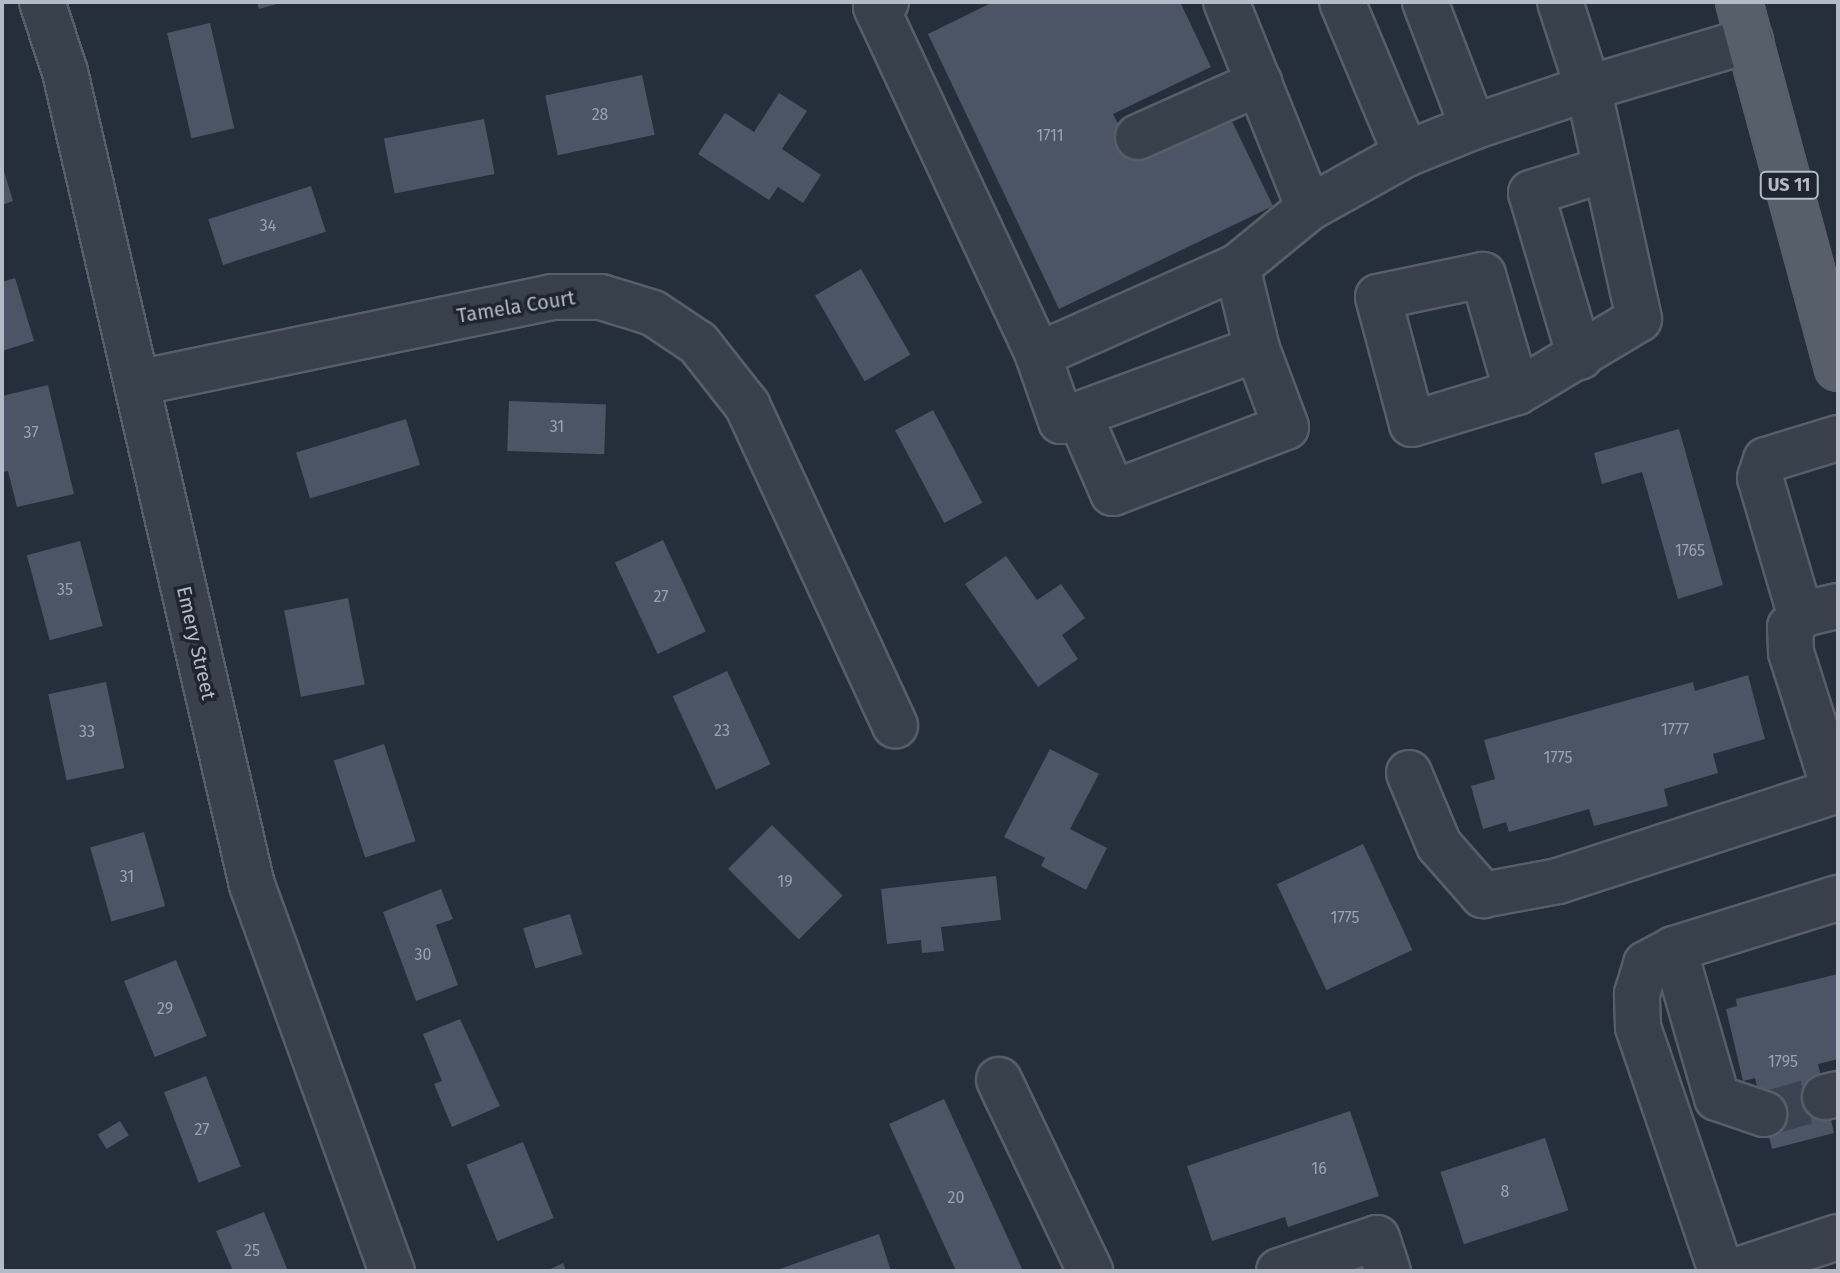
<!DOCTYPE html>
<html>
<head>
<meta charset="utf-8">
<style>
	body { margin:0 }
	#map { position:relative; width:1840px; height:1273px; overflow:hidden; background:#252e3b; font-family:"Fira Sans",sans-serif }
	div>[style] { position:absolute }
	[style*='--x'] { left:calc(var(--x)*1px); top:calc(var(--y)*1px); width:calc(var(--w)*1px); rotate:calc(var(--a)*1deg) }
	.building>* { inset:0; background:#4b5565; transform-origin:0 0 }
	.minor-tunnel>* { height:44px; margin-top:-22px; transform-origin:0; background:repeating-linear-gradient(90deg,#3a4350 0 44px,transparent 0 66px) }
	.roads { filter:drop-shadow(2px 0 #575e69) drop-shadow(-2px 0 #575e69) drop-shadow(0 2px #575e69) drop-shadow(0 -2px #575e69) }
	.minor>* { height:44px; margin:-22px; padding:0 22px; transform-origin:22px; border-radius:22px; background:#38404b }
	.major>* { height:44px; margin:-22px; padding:0 22px; transform-origin:22px; border-radius:22px; background:#575f6b }
	span { translate:-50% -50%; white-space:nowrap; text-align:center; line-height:1.15; -webkit-text-stroke:7px #1e2530; paint-order:stroke }
	.number-label { font-size:16px; color:#9aa2ae }
	.number-label span { -webkit-text-stroke-width:0 }
	.shield-label span { padding:2px 6px; background:#1e2530; border:2px solid; border-radius:6px; -webkit-text-stroke-width:0 }
	.shield-label { font-size:18px; color:#b4bbc7; font-weight:700 }
	.street-label { font-size:20px; color:#b4bbc7 }
	.frame { position:absolute; inset:0; border:4px solid #b4bbc7; pointer-events:none }
</style>
</head>
<body>
<div id="map">
	<div class="building">
		<i style="clip-path:polygon(257px 2px,280px 2px,280px 3px,259px 9px)"></i>
		<i style="clip-path:polygon(993px 2px,1180px 2px,1211px 67px,1113px 114px,1135px 158px,1228px 113px,1273px 206px,1059px 309px,928px 34px)"></i>
		<i style="left:210px;top:23px;width:108px;height:44px;rotate:77deg"></i>
		<i style="left:642px;top:75px;width:61px;height:99px;rotate:78deg"></i>
		<i style="clip-path:polygon(779px 93px,807px 111px,782px 149px,821px 175px,803px 203px,778px 187px,769px 200px,698px 154px,725px 113px,754px 132px)"></i>
		<i style="left:484px;top:119px;width:56px;height:102px;rotate:79deg"></i>
		<i style="clip-path:polygon(2px 165px,13px 201px,2px 205px)"></i>
		<i style="left:311px;top:186px;width:48px;height:108px;rotate:72deg"></i>
		<i style="left:861px;top:269px;width:99px;height:53px;rotate:60deg"></i>
		<i style="clip-path:polygon(15px 278px,34px 341px,2px 351px,2px 282px)"></i>
		<i style="clip-path:polygon(48px 385px,74px 494px,17px 507px,8px 471px,2px 472px,2px 396px)"></i>
		<i style="left:509px;top:401px;width:97px;height:50px;rotate:2deg"></i>
		<i style="left:933px;top:410px;width:105px;height:43px;rotate:62deg"></i>
		<i style="left:406px;top:419px;width:48px;height:115px;rotate:73deg"></i>
		<i style="clip-path:polygon(1679px 429px,1723px 585px,1678px 599px,1642px 472px,1602px 484px,1594px 453px)"></i>
		<i style="left:663px;top:540px;width:101px;height:53px;rotate:65deg"></i>
		<i style="left:80px;top:541px;width:88px;height:55px;rotate:75deg"></i>
		<i style="clip-path:polygon(1006px 556px,1037px 600px,1061px 584px,1085px 618px,1062px 635px,1078px 659px,1038px 687px,965px 584px)"></i>
		<i style="left:348px;top:598px;width:88px;height:65px;rotate:79deg"></i>
		<i style="left:727px;top:671px;width:103px;height:60px;rotate:65deg"></i>
		<i style="clip-path:polygon(1748px 675px,1765px 739px,1713px 754px,1718px 773px,1664px 789px,1668px 806px,1594px 826px,1589px 809px,1509px 832px,1506px 822px,1483px 829px,1471px 786px,1495px 779px,1484px 740px,1693px 682px,1695px 691px)"></i>
		<i style="left:106px;top:682px;width:88px;height:59px;rotate:78deg"></i>
		<i style="left:384px;top:744px;width:102px;height:53px;rotate:72deg"></i>
		<i style="clip-path:polygon(1050px 749px,1099px 774px,1070px 829px,1107px 848px,1086px 890px,1041px 866px,1045px 858px,1004px 837px)"></i>
		<i style="left:772px;top:825px;width:100px;height:62px;rotate:45deg"></i>
		<i style="left:144px;top:832px;width:77px;height:56px;rotate:74deg"></i>
		<i style="left:1363px;top:844px;width:117px;height:95px;rotate:65deg"></i>
		<i style="clip-path:polygon(996px 876px,1001px 920px,941px 927px,944px 951px,922px 953px,921px 940px,887px 944px,881px 889px)"></i>
		<i style="clip-path:polygon(441px 889px,453px 919px,436px 925px,458px 985px,416px 1001px,383px 912px)"></i>
		<i style="left:570px;top:914px;width:42px;height:49px;rotate:73deg"></i>
		<i style="left:176px;top:960px;width:82px;height:56px;rotate:68deg"></i>
		<i style="clip-path:polygon(1838px 974px,1838px 1059px,1818px 1064px,1834px 1133px,1772px 1149px,1755px 1078px,1743px 1081px,1726px 1009px,1737px 1006px,1736px 999px)"></i>
		<i style="clip-path:polygon(460px 1019px,500px 1106px,452px 1127px,434px 1084px,442px 1081px,423px 1034px)"></i>
		<i style="left:206px;top:1076px;width:97px;height:45px;rotate:69deg"></i>
		<i style="clip-path:polygon(944px 1099px,1023px 1271px,956px 1271px,889px 1124px)"></i>
		<i style="clip-path:polygon(1350px 1111px,1379px 1196px,1288px 1227px,1285px 1217px,1212px 1241px,1187px 1166px)"></i>
		<i style="left:120px;top:1121px;width:17px;height:26px;rotate:59deg"></i>
		<i style="left:1545px;top:1138px;width:76px;height:110px;rotate:72deg"></i>
		<i style="left:523px;top:1142px;width:82px;height:61px;rotate:68deg"></i>
		<i style="clip-path:polygon(264px 1212px,288px 1271px,233px 1271px,216px 1231px)"></i>
		<i style="clip-path:polygon(879px 1234px,891px 1271px,774px 1271px)"></i>
		<i style="clip-path:polygon(563px 1263px,566px 1271px,546px 1271px)"></i>
	</div>
	<div class="minor-tunnel">
		<i style="--x:1764;--y:1114;--w:63;--a:-15.6"></i>
	</div>
	<div class="roads">
		<div class="minor">
			<i style="--x:42;--y:2;--w:74;--a:71.8"></i>
			<i style="--x:65;--y:72;--w:834;--a:77.05"></i>
			<i style="--x:252;--y:885;--w:411;--a:70.1"></i>
			<i style="--x:886;--y:2;--w:11;--a:153"></i>
			<i style="--x:876;--y:7;--w:384;--a:65"></i>
			<i style="--x:1038;--y:355;--w:70;--a:70.8"></i>
			<i style="--x:1061;--y:421;--w:209;--a:-20.2"></i>
			<i style="--x:1473;--y:127;--w:121;--a:-18.7"></i>
			<i style="--x:1588;--y:88;--w:90;--a:-108"></i>
			<i style="--x:1138;--y:137;--w:133;--a:-24.1"></i>
			<i style="--x:1406;--y:154;--w:72;--a:-21.9"></i>
			<i style="--x:1473;--y:127;--w:134;--a:-111"></i>
			<i style="--x:1309;--y:208;--w:111;--a:-29.1"></i>
			<i style="--x:1406;--y:154;--w:165;--a:-112.8"></i>
			<i style="--x:1038;--y:355;--w:218;--a:-23.9"></i>
			<i style="--x:1237;--y:267;--w:93;--a:-39.3"></i>
			<i style="--x:1309;--y:208;--w:222;--a:-111.9"></i>
			<i style="--x:1580;--y:357;--w:171;--a:-106.6"></i>
			<i style="--x:1531;--y:193;--w:76;--a:-17.7"></i>
			<i style="--x:137;--y:383;--w:423;--a:-11.7"></i>
			<i style="--x:551;--y:297;--w:50;--a:0"></i>
			<i style="--x:601;--y:297;--w:54;--a:17.1"></i>
			<i style="--x:653;--y:313;--w:54;--a:33.7"></i>
			<i style="--x:698;--y:343;--w:79;--a:51.7"></i>
			<i style="--x:747;--y:405;--w:353;--a:65.2"></i>
			<i style="--x:1517;--y:392;--w:122;--a:-106.2"></i>
			<i style="--x:1483;--y:275;--w:107;--a:168.2"></i>
			<i style="--x:1378;--y:297;--w:131;--a:75"></i>
			<i style="--x:1412;--y:424;--w:110;--a:-16.9"></i>
			<i style="--x:1517;--y:392;--w:142;--a:-30.9"></i>
			<i style="--x:1639;--y:319;--w:237;--a:-102.4"></i>
			<i style="--x:1588;--y:88;--w:169;--a:-16.5"></i>
			<i style="--x:1080;--y:417;--w:83;--a:66.5"></i>
			<i style="--x:1113;--y:493;--w:185;--a:-20.9"></i>
			<i style="--x:1286;--y:427;--w:83;--a:-110.4"></i>
			<i style="--x:1257;--y:349;--w:84;--a:-103.7"></i>
			<i style="--x:1801;--y:617;--w:145;--a:-106.4"></i>
			<i style="--x:1760;--y:478;--w:19;--a:-72"></i>
			<i style="--x:1766;--y:460;--w:75;--a:-17"></i>
			<i style="--x:1409;--y:773;--w:78;--a:67.4"></i>
			<i style="--x:1439;--y:845;--w:67;--a:48.7"></i>
			<i style="--x:1483;--y:895;--w:76;--a:-10.6"></i>
			<i style="--x:1558;--y:881;--w:294;--a:-18"></i>
			<i style="--x:1835;--y:791;--w:146;--a:-107.6"></i>
			<i style="--x:1791;--y:652;--w:25;--a:-92"></i>
			<i style="--x:1790;--y:627;--w:18;--a:-45"></i>
			<i style="--x:1803;--y:614;--w:36;--a:-13"></i>
			<i style="--x:1674;--y:949;--w:155;--a:73.9"></i>
			<i style="--x:1717;--y:1098;--w:50;--a:18.8"></i>
			<i style="--x:999;--y:1080;--w:212;--a:64.5"></i>
			<i style="--x:1825;--y:1097;--w:13;--a:-13"></i>
			<i style="--x:1279;--y:1271;--w:103;--a:-18.6"></i>
			<i style="--x:1377;--y:1238;--w:35;--a:72"></i>
			<i style="--x:1721;--y:1271;--w:258;--a:-108.8"></i>
			<i style="--x:1638;--y:1027;--w:33;--a:-92"></i>
			<i style="--x:1637;--y:994;--w:31;--a:-73"></i>
			<i style="--x:1646;--y:964;--w:32;--a:-28"></i>
			<i style="--x:1674;--y:949;--w:172;--a:-17.3"></i>
			<i style="--x:1735;--y:1271;--w:108;--a:-18.3"></i>
		</div>
		<div class="major">
			<i style="--x:1739;--y:2;--w:379;--a:74.9"></i>
		</div>
	</div>
	<div class="number-label">
		<span style="left:600px;top:115px">28</span>
		<span style="left:1050px;top:136px">1711</span>
		<span style="left:268px;top:226px">34</span>
		<span style="left:557px;top:427px">31</span>
		<span style="left:31px;top:433px">37</span>
		<span style="left:1690px;top:551px">1765</span>
		<span style="left:65px;top:590px">35</span>
		<span style="left:661px;top:597px">27</span>
		<span style="left:1675px;top:730px">1777</span>
		<span style="left:722px;top:731px">23</span>
		<span style="left:87px;top:732px">33</span>
		<span style="left:1558px;top:758px">1775</span>
		<span style="left:127px;top:877px">31</span>
		<span style="left:785px;top:882px">19</span>
		<span style="left:1345px;top:918px">1775</span>
		<span style="left:423px;top:955px">30</span>
		<span style="left:165px;top:1009px">29</span>
		<span style="left:1783px;top:1062px">1795</span>
		<span style="left:202px;top:1130px">27</span>
		<span style="left:1319px;top:1169px">16</span>
		<span style="left:1505px;top:1192px">8</span>
		<span style="left:956px;top:1198px">20</span>
		<span style="left:252px;top:1251px">25</span>
	</div>
	<div class="shield-label">
		<span style="left:1789px;top:185px">US 11</span>
	</div>
	<div class="street-label">
		<span style="left:516px;top:307px;rotate:-9deg">Tamela Court</span>
		<span style="left:196px;top:643px;rotate:77deg">Emery Street</span>
	</div>
	<div class="frame"></div>
</div>
</body>
</html>
